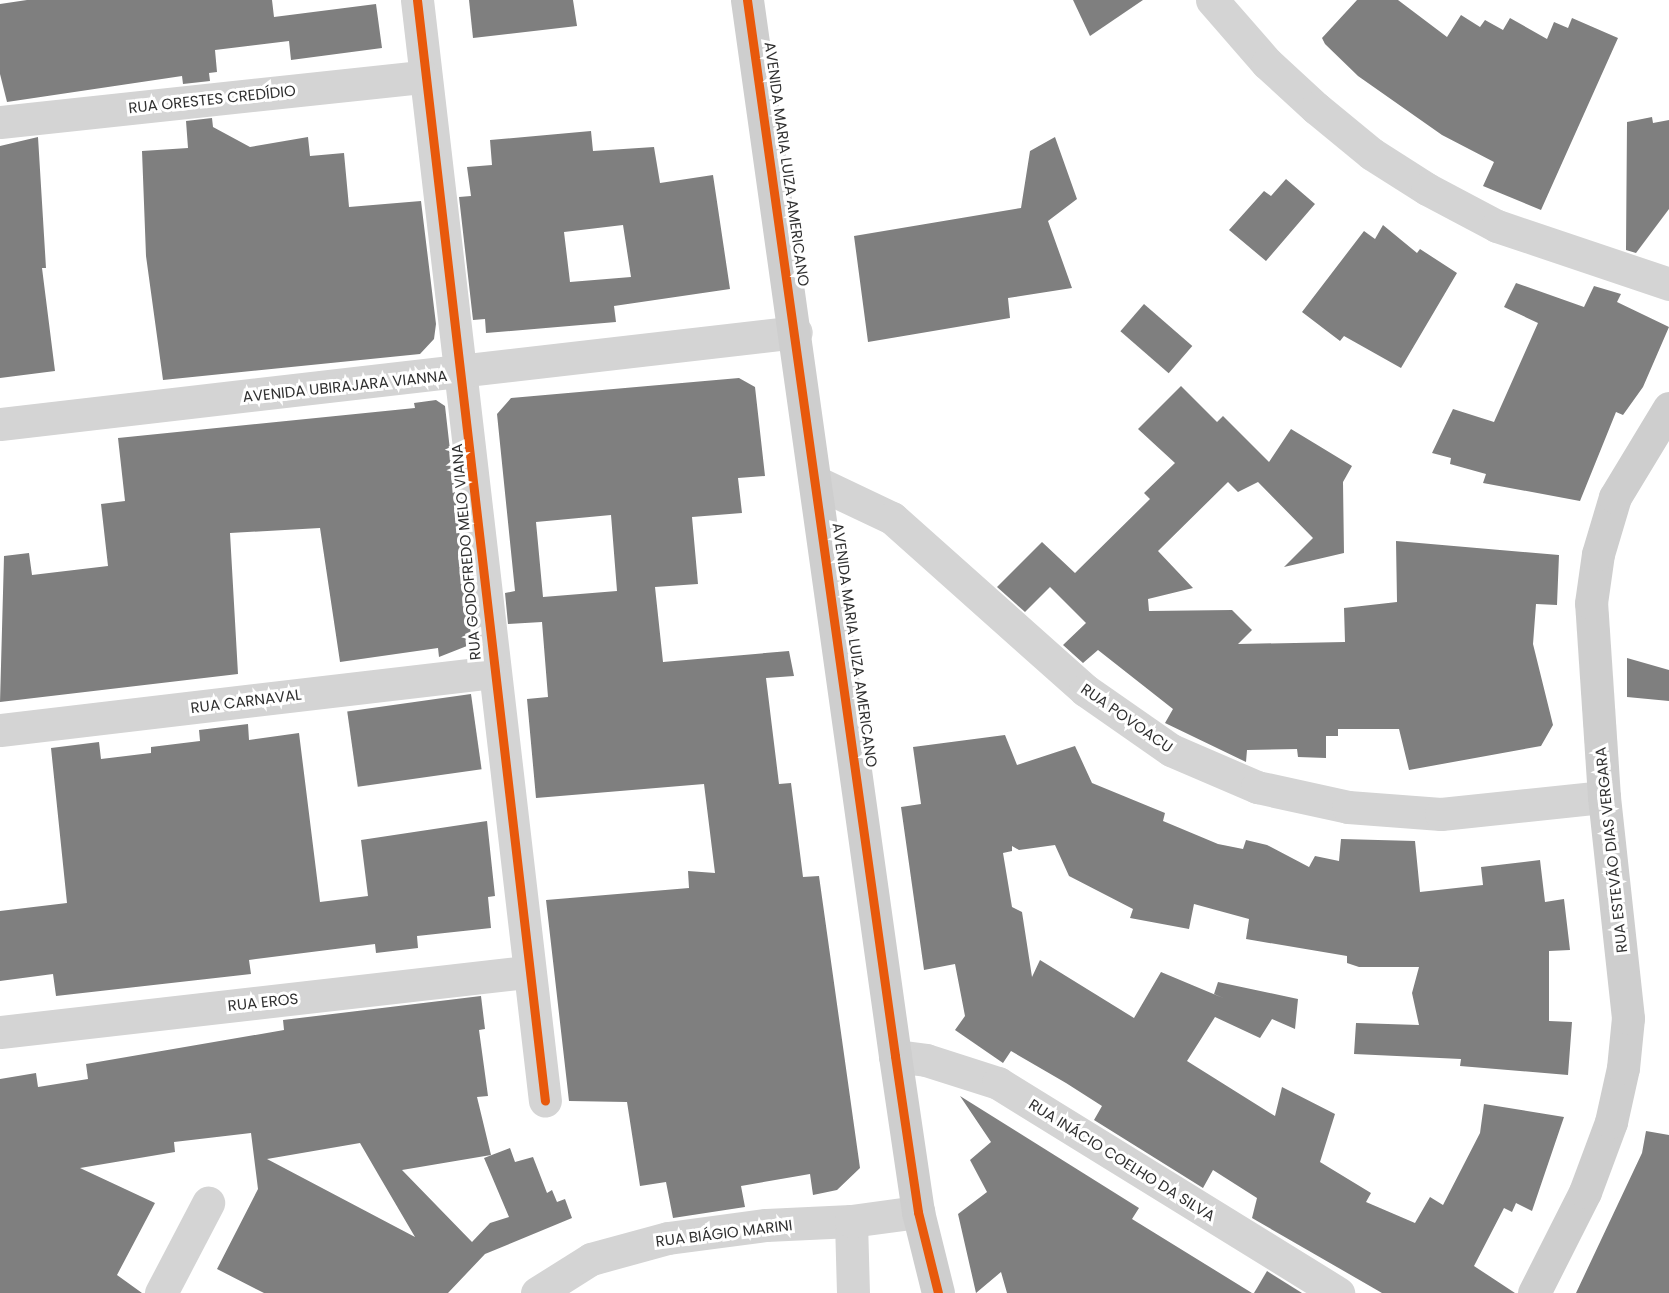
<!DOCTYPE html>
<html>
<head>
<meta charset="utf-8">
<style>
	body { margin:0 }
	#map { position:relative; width:1669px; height:1293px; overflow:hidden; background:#fff; font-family:Poppins,sans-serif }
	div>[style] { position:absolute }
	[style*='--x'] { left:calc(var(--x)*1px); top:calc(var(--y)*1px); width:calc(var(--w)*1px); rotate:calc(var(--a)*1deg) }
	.building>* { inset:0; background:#7f7f7f; transform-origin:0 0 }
	.street>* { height:33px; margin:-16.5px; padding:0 16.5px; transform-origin:16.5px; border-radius:16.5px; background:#d4d4d4 }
	.secondary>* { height:33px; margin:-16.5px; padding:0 16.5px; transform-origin:16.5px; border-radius:16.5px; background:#cecece }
	.cycleway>* { height:9px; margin:-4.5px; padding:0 4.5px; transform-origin:4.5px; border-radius:4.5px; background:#e8590c }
	span { translate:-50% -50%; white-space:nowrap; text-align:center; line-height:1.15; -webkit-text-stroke:6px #fff; paint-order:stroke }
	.street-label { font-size:15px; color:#303030 }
</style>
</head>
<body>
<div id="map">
	<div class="building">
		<i style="clip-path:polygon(27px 0,272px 0,274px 17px,376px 4px,382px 48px,291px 60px,289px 41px,215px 50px,217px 72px,209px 73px,210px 81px,183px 84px,182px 76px,7px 102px,0 74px,0 4px)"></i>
		<i style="clip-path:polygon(469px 0,573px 0,577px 26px,473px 38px)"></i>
		<i style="clip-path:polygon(1073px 0,1143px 0,1090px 36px)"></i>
		<i style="clip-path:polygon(1357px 0,1398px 0,1447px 37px,1461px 15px,1480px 27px,1485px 20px,1503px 30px,1510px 18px,1547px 39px,1554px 22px,1568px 28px,1572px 18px,1618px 38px,1541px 210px,1483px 186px,1494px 162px,1442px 135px,1358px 76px,1325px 44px,1322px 38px)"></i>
		<i style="clip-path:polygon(1652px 117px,1653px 123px,1669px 120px,1669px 209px,1636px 253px,1626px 250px,1627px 122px)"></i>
		<i style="clip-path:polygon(212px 118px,213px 127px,250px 147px,308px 137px,310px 156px,344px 153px,349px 207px,421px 201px,436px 324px,434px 339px,420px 354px,163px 380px,146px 256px,142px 151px,188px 148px,186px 121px)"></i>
		<i style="clip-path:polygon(evenodd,591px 131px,593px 151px,654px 147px,660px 183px,713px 175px,730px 289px,614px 306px,616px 322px,486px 333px,485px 319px,473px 320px,459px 197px,471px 196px,467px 167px,492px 165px,490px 140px,591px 131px,623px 225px,631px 277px,570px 282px,564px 232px,623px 225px)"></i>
		<i style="clip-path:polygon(38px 137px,46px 268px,42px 268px,55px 371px,0 378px,0 146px)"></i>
		<i style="clip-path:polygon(1055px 137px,1077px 199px,1048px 221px,1072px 288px,1008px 298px,1010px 318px,868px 342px,854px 236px,1021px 208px,1030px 151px)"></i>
		<i style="clip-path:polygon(1286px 179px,1315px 204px,1266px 261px,1229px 230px,1264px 191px,1271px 196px)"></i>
		<i style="clip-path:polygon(1383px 225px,1417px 253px,1420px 249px,1457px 273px,1401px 368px,1344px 336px,1340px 341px,1302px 312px,1364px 231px,1375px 239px)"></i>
		<i style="clip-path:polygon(1516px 283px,1584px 307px,1594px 286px,1621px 294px,1617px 302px,1669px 327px,1643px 387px,1623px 415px,1616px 412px,1580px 501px,1483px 483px,1486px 474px,1450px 464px,1451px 458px,1432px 453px,1453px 409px,1494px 422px,1538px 323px,1504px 307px)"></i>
		<i style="left:1144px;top:304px;width:64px;height:36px;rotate:41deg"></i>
		<i style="clip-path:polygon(evenodd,739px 378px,755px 387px,765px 476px,738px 478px,742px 513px,692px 517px,698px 584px,655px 587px,663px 662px,789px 651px,794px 676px,766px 678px,779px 784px,791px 783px,803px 877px,819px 876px,860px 1168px,837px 1190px,813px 1195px,810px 1174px,741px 1186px,745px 1207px,673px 1218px,666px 1182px,640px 1186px,627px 1102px,569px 1101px,546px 900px,689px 888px,688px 871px,715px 873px,704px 784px,536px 798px,527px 699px,548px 697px,542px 622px,508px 624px,505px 593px,515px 591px,497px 414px,511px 398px,739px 378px,611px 515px,617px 591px,543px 597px,536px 522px,611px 515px)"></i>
		<i style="clip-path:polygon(1181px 386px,1217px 422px,1223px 416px,1269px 462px,1291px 429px,1352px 466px,1343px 482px,1344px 553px,1284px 567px,1313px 538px,1258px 482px,1238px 492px,1228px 482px,1158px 551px,1193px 588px,1148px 599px,1149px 611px,1232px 610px,1252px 630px,1238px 644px,1345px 642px,1344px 608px,1397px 602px,1396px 541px,1559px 555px,1557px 605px,1536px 604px,1533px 644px,1553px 725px,1541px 746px,1409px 770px,1399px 729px,1338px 729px,1338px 736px,1326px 736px,1326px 758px,1298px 757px,1297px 749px,1247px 750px,1246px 762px,1165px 723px,1173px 709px,1098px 650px,1083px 663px,1063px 645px,1086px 623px,1050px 587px,1025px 612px,997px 587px,1042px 542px,1075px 573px,1150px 499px,1144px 493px,1175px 463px,1138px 429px)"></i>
		<i style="clip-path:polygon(436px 400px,445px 406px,472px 644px,439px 657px,438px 648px,340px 662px,320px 528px,230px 533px,238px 674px,0 702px,4px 556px,29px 553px,32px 575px,108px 566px,101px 504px,125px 501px,118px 438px,415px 408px,414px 403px)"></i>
		<i style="clip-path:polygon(1627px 658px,1669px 670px,1669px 701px,1627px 697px)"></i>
		<i style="left:471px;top:694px;width:76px;height:125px;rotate:82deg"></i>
		<i style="clip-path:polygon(248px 724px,249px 740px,299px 733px,320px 902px,368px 896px,361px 840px,487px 821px,495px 896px,488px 897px,491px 928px,417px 936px,418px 948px,376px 953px,375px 944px,249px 960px,251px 974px,56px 996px,53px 974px,0 981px,0 911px,67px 903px,51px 748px,99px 742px,101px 759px,151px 753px,151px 747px,200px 741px,199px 730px)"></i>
		<i style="clip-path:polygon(1005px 735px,1017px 765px,1075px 746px,1092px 783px,1165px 813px,1163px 821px,1218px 844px,1243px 849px,1246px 840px,1267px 845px,1309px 867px,1315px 856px,1339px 861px,1341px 839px,1415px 841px,1420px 892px,1483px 885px,1481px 867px,1540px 860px,1545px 902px,1564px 899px,1570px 950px,1549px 951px,1549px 1021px,1572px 1022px,1568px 1075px,1460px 1066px,1461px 1059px,1354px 1054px,1356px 1023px,1419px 1025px,1412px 993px,1419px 967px,1359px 967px,1347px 963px,1347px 956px,1246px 939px,1249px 919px,1194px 904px,1189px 929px,1130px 918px,1133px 909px,1069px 876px,1055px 845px,1019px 850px,1012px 846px,1012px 851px,1003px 853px,1012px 907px,1022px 912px,1032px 977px,1040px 960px,1134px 1018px,1161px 972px,1223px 998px,1214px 994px,1218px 982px,1298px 999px,1295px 1029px,1272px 1019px,1260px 1038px,1215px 1017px,1187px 1061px,1275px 1116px,1282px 1087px,1335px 1114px,1320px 1162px,1371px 1193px,1366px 1202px,1415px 1223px,1430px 1197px,1443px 1205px,1480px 1133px,1484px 1104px,1564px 1117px,1532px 1211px,1516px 1203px,1512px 1212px,1504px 1208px,1474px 1266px,1515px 1293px,1382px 1293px,1252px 1218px,1257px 1198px,1213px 1170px,1203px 1188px,1094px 1120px,1102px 1106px,1066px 1083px,1011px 1051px,1003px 1063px,955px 1030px,965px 1016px,955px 964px,924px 970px,901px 807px,921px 804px,913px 747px)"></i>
		<i style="clip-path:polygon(evenodd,481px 996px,485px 1029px,479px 1030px,488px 1096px,477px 1097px,491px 1155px,402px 1170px,472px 1242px,490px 1223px,509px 1217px,484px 1158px,510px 1148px,515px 1162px,533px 1157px,547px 1193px,552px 1190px,557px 1202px,565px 1199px,572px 1218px,485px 1254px,448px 1293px,264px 1293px,217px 1269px,258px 1189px,251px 1133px,174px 1142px,175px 1152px,80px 1168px,155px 1203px,117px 1275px,142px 1293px,0 1293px,0 1079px,36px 1073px,38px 1087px,88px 1079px,86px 1064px,284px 1030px,283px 1020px,481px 996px,360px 1143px,378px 1174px,415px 1237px,267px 1159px,360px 1143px)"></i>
		<i style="clip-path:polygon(960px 1096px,1139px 1208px,1132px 1219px,1252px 1293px,1007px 1293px,1001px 1272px,976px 1293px,958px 1214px,987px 1192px,970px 1160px,991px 1142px)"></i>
		<i style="clip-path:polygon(1646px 1131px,1669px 1135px,1669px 1293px,1576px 1293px,1642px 1153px)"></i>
		<i style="clip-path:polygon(1267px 1271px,1302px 1293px,1254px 1293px)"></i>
	</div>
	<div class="street">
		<i style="--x:417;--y:0;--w:1108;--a:83.37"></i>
		<i style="--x:1212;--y:0;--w:84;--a:48.9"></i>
		<i style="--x:1267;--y:63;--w:67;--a:42.6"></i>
		<i style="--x:1316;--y:108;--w:72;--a:39.4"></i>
		<i style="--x:1372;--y:154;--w:65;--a:32.5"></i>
		<i style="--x:1427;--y:189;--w:79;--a:27.9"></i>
		<i style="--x:1497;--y:226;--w:182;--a:18.6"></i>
		<i style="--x:0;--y:122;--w:426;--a:-6.1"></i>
		<i style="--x:0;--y:424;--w:801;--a:-6.59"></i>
		<i style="--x:818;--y:483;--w:82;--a:25.3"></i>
		<i style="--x:892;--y:518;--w:259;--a:41.7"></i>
		<i style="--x:1085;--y:690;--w:105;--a:34.9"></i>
		<i style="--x:1171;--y:750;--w:94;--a:23.3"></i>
		<i style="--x:1257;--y:787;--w:93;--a:12.4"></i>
		<i style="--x:1348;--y:807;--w:93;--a:4.3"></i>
		<i style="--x:1441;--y:814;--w:164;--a:-6"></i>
		<i style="--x:0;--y:730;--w:496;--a:-6.7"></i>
		<i style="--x:0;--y:1032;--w:529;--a:-6.51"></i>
		<i style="--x:895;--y:1056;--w:31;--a:7"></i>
		<i style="--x:926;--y:1060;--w:76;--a:17.7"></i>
		<i style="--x:998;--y:1083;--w:400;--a:31.7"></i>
		<i style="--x:161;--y:1293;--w:102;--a:-62.4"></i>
		<i style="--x:537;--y:1293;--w:64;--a:-32.2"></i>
		<i style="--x:591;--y:1259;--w:80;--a:-15.3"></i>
		<i style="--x:668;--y:1238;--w:99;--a:-7.6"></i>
		<i style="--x:766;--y:1225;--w:85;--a:-2.7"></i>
		<i style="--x:853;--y:1293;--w:72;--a:-91.6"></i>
		<i style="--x:851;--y:1221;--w:68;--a:-7.7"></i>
	</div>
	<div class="secondary">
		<i style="--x:747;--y:0;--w:1066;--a:82.02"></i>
		<i style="--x:895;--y:1056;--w:158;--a:81.6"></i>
		<i style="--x:918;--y:1212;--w:83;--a:76.1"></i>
		<i style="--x:1534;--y:1293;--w:113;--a:-63.2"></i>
		<i style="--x:1585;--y:1192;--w:75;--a:-69.6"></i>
		<i style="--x:1611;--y:1122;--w:55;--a:-77.5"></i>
		<i style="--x:1623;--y:1068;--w:50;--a:-84.3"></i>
		<i style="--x:1628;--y:1018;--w:222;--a:-96.2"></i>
		<i style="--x:1604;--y:797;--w:194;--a:-93.8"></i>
		<i style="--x:1591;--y:603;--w:49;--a:-81.9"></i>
		<i style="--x:1598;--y:554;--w:59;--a:-73.4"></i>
		<i style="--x:1615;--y:497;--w:104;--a:-58.8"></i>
	</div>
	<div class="cycleway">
		<i style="--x:417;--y:0;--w:1108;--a:83.37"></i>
		<i style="--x:747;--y:0;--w:1066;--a:82.02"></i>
		<i style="--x:895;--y:1056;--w:158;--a:81.6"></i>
		<i style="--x:918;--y:1212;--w:83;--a:76.1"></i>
	</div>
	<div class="street-label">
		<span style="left:212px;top:99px;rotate:-6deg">RUA ORESTES CREDÍDIO</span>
		<span style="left:787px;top:164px;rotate:82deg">AVENIDA MARIA LUIZA AMERICANO</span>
		<span style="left:345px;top:386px;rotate:-6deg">AVENIDA UBIRAJARA VIANNA</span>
		<span style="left:466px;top:552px;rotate:-95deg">RUA GODOFREDO MELO VIANA</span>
		<span style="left:855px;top:645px;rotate:82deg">AVENIDA MARIA LUIZA AMERICANO</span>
		<span style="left:246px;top:701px;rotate:-7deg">RUA CARNAVAL</span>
		<span style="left:1127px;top:718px;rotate:35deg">RUA POVOACU</span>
		<span style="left:1611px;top:850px;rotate:-96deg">RUA ESTEVÃO DIAS VERGARA</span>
		<span style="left:263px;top:1002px;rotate:-6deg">RUA EROS</span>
		<span style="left:1122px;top:1160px;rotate:32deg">RUA INÁCIO COELHO DA SILVA</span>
		<span style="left:724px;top:1233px;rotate:-7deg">RUA BIÁGIO MARINI</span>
	</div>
</div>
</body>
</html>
